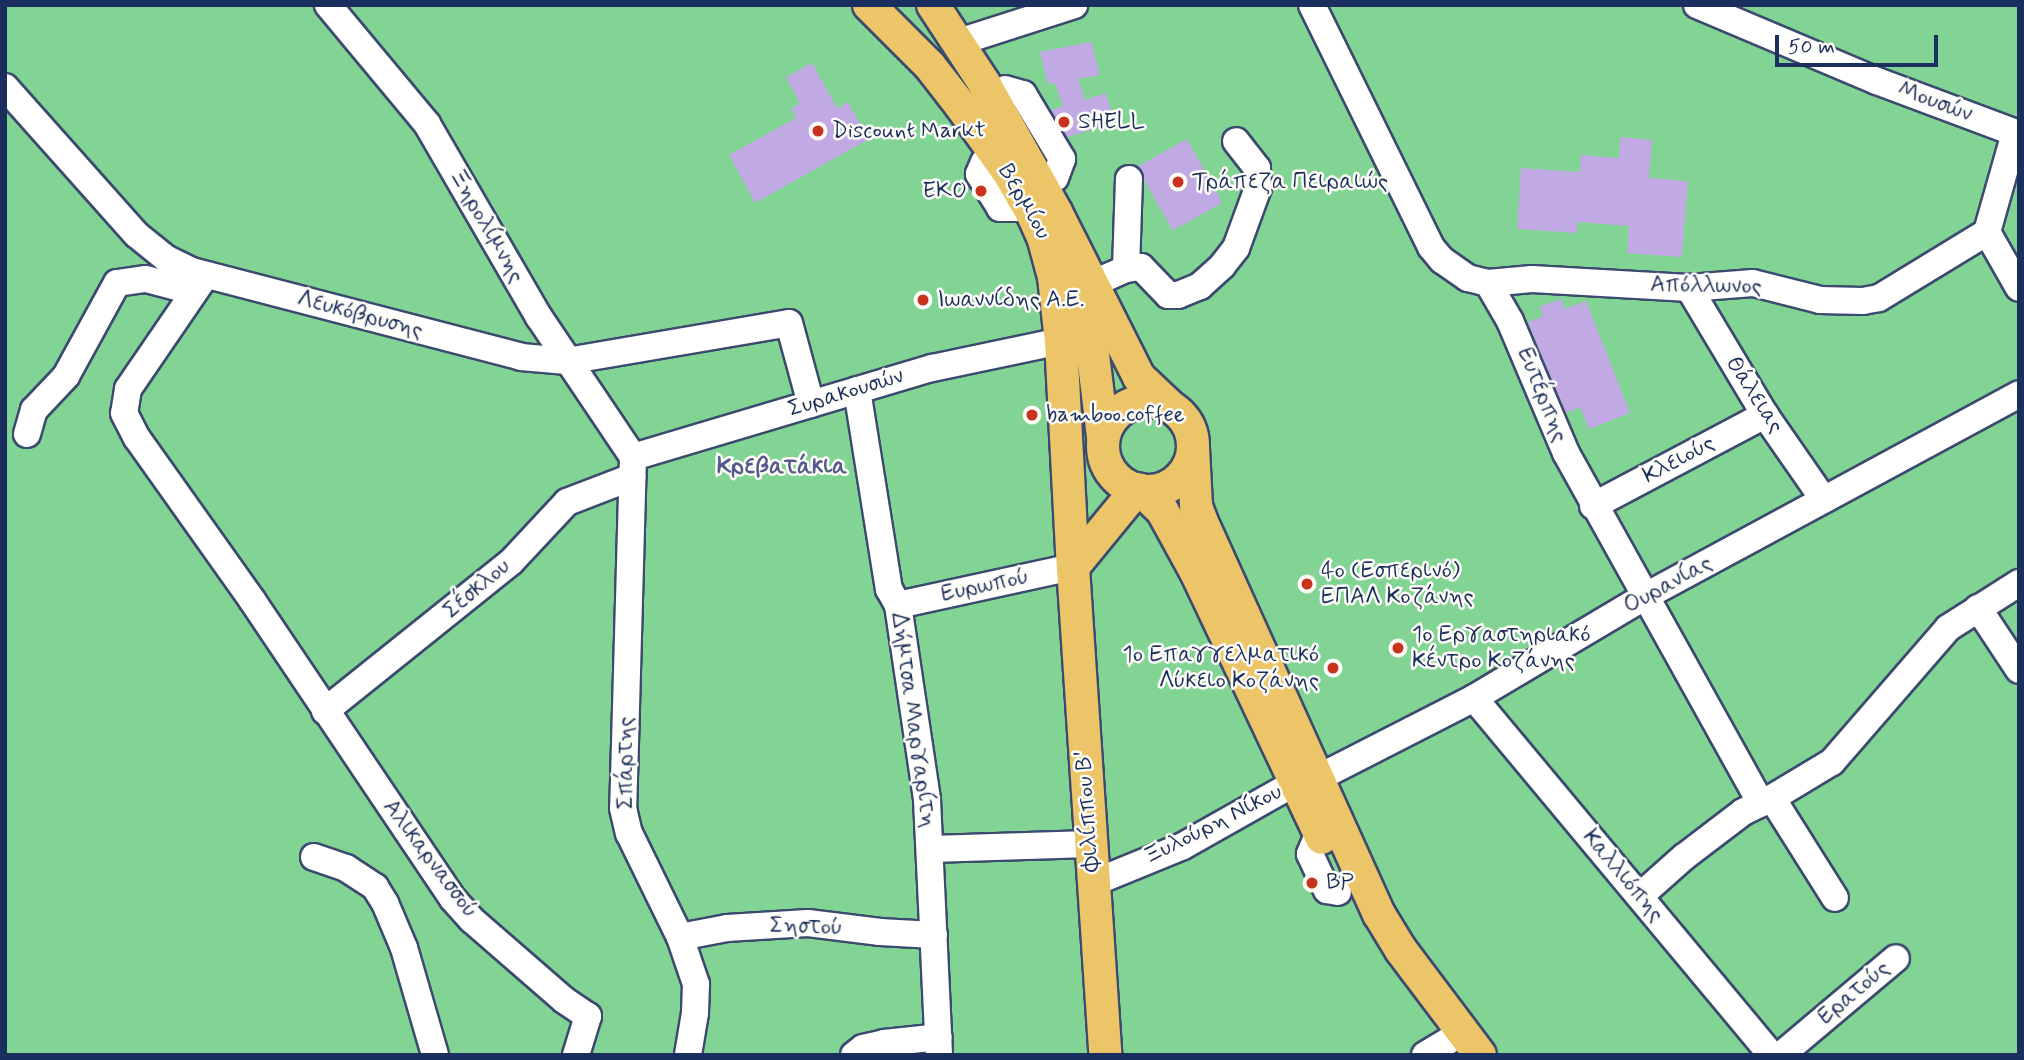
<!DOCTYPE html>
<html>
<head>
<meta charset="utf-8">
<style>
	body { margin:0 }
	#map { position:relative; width:2024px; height:1060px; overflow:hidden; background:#f3e2c6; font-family:Mynerve,sans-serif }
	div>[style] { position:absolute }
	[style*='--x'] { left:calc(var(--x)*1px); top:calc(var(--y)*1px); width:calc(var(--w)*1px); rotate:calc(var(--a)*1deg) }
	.green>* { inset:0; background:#82d495; transform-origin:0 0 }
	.building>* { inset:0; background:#c1a9e3; transform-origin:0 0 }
	.roads { filter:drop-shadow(2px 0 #3b4a6e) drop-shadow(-2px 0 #3b4a6e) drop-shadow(0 2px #3b4a6e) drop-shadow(0 -2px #3b4a6e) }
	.minor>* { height:26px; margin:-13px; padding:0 13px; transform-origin:13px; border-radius:13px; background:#fff }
	.major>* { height:32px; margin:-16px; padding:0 16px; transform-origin:16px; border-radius:16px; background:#edc569 }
	.major>.ring { margin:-16px; padding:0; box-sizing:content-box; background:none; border:32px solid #edc569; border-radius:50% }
	.dots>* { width:19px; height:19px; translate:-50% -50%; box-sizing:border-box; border:4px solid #fdfcf7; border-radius:50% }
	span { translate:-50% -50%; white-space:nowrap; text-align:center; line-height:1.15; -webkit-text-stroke:5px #fdfcf7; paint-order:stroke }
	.street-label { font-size:23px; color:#1b2f5e }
	.poi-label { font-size:23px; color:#1b2f5e }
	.left { translate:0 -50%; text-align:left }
	.right { translate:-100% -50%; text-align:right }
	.neighbourhood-label { font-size:24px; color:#555a8d; font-weight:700 }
	.frame { position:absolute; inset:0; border:7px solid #1b2f5e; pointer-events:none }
	.scale { position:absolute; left:1775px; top:35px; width:163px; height:32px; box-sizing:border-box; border:4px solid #1b2f5e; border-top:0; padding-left:9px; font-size:21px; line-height:24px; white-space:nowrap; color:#1b2f5e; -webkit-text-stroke:5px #fdfcf7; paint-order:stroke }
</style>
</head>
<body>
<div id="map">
	<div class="green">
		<i style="left:5px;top:5px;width:2014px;height:1050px"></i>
	</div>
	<div class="building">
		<i style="clip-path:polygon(1091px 42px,1100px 75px,1078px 79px,1085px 100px,1106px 93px,1115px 122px,1040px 146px,1030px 117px,1063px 106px,1055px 83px,1048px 84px,1040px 52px)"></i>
		<i style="clip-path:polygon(812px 63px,837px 108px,848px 102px,869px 139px,755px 203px,729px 155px,796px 118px,791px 108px,800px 104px,786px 77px)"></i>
		<i style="clip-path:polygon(1620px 137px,1652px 140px,1649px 178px,1688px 181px,1682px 257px,1627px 253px,1629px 226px,1578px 222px,1577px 233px,1517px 229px,1521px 168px,1580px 172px,1581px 155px,1619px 158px)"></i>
		<i style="left:1187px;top:139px;width:73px;height:57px;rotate:61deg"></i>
		<i style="clip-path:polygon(1561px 299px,1565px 309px,1586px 301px,1630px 413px,1589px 429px,1580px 407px,1564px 414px,1528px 322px,1543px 316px,1539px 307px)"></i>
	</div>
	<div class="roads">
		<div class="minor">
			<i style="--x:328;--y:5;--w:155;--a:50.2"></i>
			<i style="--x:427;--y:124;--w:223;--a:59.9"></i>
			<i style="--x:539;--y:317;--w:169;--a:56.1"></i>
			<i style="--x:1312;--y:5;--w:270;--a:63.8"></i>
			<i style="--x:1431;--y:247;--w:17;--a:50"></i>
			<i style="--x:1442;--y:260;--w:32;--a:35"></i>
			<i style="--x:1468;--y:278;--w:21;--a:14"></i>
			<i style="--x:1488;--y:283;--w:44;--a:59.9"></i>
			<i style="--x:1510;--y:321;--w:143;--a:67"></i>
			<i style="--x:1566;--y:453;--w:401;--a:60.9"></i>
			<i style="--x:1697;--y:5;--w:195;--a:22.9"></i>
			<i style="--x:1877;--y:81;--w:152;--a:20.5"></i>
			<i style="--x:959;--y:42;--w:121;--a:-17.8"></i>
			<i style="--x:5;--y:87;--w:198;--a:48.3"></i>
			<i style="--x:137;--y:235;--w:38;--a:39"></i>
			<i style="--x:167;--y:259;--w:28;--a:26"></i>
			<i style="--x:192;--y:271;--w:340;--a:14.6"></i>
			<i style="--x:521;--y:357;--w:46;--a:5"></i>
			<i style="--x:567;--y:361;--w:225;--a:-9.7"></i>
			<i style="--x:789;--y:323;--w:84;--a:74.8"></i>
			<i style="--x:1005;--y:89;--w:19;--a:16"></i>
			<i style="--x:1023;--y:94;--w:76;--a:59"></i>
			<i style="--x:1062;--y:159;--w:20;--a:110"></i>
			<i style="--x:2015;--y:133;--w:103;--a:105.8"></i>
			<i style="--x:1987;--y:232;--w:64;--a:60.3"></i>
			<i style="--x:984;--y:162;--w:13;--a:113"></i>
			<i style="--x:979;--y:174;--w:40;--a:58"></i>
			<i style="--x:1000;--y:208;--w:30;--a:0"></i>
			<i style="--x:1126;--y:269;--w:90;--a:-88.1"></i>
			<i style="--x:206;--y:275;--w:138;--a:124.4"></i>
			<i style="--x:128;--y:389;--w:24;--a:99"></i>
			<i style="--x:124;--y:413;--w:28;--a:63"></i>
			<i style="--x:137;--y:438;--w:199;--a:54.6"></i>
			<i style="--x:252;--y:600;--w:360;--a:56.1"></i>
			<i style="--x:453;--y:899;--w:28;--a:48"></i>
			<i style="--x:472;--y:920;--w:122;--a:41"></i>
			<i style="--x:564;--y:1000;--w:29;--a:34"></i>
			<i style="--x:588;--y:1016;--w:41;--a:107.1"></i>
			<i style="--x:1094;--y:283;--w:35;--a:-24"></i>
			<i style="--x:1126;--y:269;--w:15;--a:-8"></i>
			<i style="--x:1141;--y:267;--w:39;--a:46"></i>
			<i style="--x:1168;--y:295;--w:10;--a:0"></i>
			<i style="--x:1178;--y:295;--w:24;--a:-22"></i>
			<i style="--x:1200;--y:286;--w:30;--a:-42"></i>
			<i style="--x:1222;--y:266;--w:23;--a:-52"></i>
			<i style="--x:1236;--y:248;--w:64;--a:-69.9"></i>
			<i style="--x:1258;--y:188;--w:20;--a:-93"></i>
			<i style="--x:1257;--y:168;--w:34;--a:-128"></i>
			<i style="--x:1488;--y:283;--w:44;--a:-5.2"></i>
			<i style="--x:1532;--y:279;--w:157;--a:3.3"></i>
			<i style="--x:1689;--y:288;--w:64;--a:-4.5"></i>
			<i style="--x:1753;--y:283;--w:69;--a:14.2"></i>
			<i style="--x:1820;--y:300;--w:43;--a:1.3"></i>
			<i style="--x:1863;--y:301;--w:16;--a:-11"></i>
			<i style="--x:1879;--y:298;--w:127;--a:-31.4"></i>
			<i style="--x:1689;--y:288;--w:148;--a:59.1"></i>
			<i style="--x:1765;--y:415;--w:103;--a:55.2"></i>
			<i style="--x:857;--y:390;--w:202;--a:80.9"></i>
			<i style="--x:889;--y:589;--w:18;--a:61"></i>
			<i style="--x:898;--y:605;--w:197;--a:81.5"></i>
			<i style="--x:927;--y:800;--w:255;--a:87.3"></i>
			<i style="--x:27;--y:434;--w:25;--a:-74"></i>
			<i style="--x:34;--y:410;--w:47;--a:-46.7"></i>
			<i style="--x:66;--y:376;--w:106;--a:-61.3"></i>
			<i style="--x:117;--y:283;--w:29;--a:-8"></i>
			<i style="--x:146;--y:279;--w:48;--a:14.6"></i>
			<i style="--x:633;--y:457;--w:351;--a:91.6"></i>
			<i style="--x:623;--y:808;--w:26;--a:77"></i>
			<i style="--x:629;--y:833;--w:116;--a:63.9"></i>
			<i style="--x:680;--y:937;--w:50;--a:71.2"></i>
			<i style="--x:696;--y:984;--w:29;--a:92"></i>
			<i style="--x:695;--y:1013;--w:43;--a:99.5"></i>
			<i style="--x:633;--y:457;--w:312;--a:-16.6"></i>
			<i style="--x:932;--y:368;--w:132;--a:-11.8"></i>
			<i style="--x:1593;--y:506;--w:195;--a:-27.9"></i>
			<i style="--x:898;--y:605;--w:179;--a:-12.3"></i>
			<i style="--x:1978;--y:608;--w:74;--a:56.5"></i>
			<i style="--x:1474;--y:698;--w:464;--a:50.2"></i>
			<i style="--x:325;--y:711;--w:238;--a:-38.7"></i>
			<i style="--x:511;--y:562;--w:82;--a:-47"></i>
			<i style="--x:567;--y:502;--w:70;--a:-21"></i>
			<i style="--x:1318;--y:778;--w:175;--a:-27.1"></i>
			<i style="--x:1474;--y:698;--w:198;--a:-30.7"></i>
			<i style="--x:1644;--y:597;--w:426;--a:-28.4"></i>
			<i style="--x:1772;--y:798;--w:118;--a:57.8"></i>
			<i style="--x:1314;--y:844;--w:11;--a:112"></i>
			<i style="--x:1310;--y:854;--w:40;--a:65"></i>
			<i style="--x:1327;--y:890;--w:11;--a:10"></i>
			<i style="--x:931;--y:849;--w:159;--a:-1.8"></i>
			<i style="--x:314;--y:857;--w:34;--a:19"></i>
			<i style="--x:346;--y:868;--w:35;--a:33"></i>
			<i style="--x:375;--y:887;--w:19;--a:58"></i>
			<i style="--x:385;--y:903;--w:49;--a:67.1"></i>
			<i style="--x:404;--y:948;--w:111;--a:73.8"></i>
			<i style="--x:1093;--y:883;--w:97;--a:-22.3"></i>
			<i style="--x:1183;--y:846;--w:129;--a:-29.4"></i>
			<i style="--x:1640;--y:896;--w:59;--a:-41.6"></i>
			<i style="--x:1684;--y:857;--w:74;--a:-37.3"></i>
			<i style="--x:1743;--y:812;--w:32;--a:-26"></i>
			<i style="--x:1772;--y:798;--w:70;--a:-31"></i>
			<i style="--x:1832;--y:762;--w:177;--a:-49.1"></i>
			<i style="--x:1948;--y:628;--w:84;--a:-32.4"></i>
			<i style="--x:680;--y:937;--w:48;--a:-10.8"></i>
			<i style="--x:727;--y:928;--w:81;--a:-3.5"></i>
			<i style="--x:808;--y:923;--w:73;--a:7.1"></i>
			<i style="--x:880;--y:932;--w:54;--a:3.2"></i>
			<i style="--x:854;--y:1055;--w:11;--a:-38"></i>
			<i style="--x:863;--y:1048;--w:22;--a:-13"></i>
			<i style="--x:884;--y:1043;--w:55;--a:-6.2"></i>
			<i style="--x:1425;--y:1055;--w:27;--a:-31"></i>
			<i style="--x:1781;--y:1055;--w:150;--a:-40.1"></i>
		</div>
		<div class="major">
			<i style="--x:869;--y:5;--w:86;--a:45"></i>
			<i style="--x:930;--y:66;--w:51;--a:52.2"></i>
			<i style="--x:961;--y:106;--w:82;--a:54.4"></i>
			<i style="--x:1009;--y:173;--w:62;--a:60.1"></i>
			<i style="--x:933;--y:5;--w:93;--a:56.8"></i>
			<i style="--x:984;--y:83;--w:148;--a:60.8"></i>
			<i style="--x:1056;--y:212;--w:185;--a:63.3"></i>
			<i style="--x:1139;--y:377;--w:45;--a:43.2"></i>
			<i style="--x:1030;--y:208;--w:35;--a:66"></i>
			<i style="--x:1044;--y:240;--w:38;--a:75"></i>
			<i style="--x:1054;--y:277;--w:64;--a:83.8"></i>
			<i style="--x:1061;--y:341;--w:226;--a:87"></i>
			<i style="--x:1073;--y:567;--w:489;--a:86.2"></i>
			<i style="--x:1065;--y:280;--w:80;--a:69.5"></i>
			<i style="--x:1093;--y:355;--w:83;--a:83"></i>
			<i class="ring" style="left:1103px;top:401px;width:58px;height:58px"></i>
			<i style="--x:1193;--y:448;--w:58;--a:87"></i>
			<i style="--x:1196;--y:506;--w:15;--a:70"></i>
			<i style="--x:1201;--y:520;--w:432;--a:65.7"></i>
			<i style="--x:1379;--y:914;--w:42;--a:58.6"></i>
			<i style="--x:1401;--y:950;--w:131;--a:53"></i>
			<i style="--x:1141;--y:490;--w:29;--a:44"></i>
			<i style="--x:1162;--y:510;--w:71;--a:61.3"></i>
			<i style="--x:1196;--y:572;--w:294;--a:64.7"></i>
			<i style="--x:1073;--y:567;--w:101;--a:-50.6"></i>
		</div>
	</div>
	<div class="dots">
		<i style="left:1064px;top:122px;background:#c8321e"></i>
		<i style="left:818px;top:131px;background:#c8321e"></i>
		<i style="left:1178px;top:182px;background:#c8321e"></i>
		<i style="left:981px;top:191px;background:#c8321e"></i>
		<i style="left:923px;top:300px;background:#c8321e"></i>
		<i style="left:1032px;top:415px;background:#c8321e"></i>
		<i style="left:1307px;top:584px;background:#c8321e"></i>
		<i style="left:1398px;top:648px;background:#c8321e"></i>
		<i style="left:1333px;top:668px;background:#c8321e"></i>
		<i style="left:1312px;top:883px;background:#c8321e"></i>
	</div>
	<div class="street-label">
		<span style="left:1935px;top:102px;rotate:21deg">Μουσών</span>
		<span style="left:1024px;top:202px;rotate:60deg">Βερμίου</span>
		<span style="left:486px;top:226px;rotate:60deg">Ξηρολίμνης</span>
		<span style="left:1706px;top:286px;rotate:1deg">Απόλλωνος</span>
		<span style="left:360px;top:315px;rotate:15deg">Λευκόβρυσης</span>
		<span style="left:846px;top:393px;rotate:-17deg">Συρακουσών</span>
		<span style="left:1542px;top:395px;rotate:68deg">Ευτέρπης</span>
		<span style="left:1754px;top:395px;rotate:57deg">Θάλειας</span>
		<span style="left:1679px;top:460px;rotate:-28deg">Κλειούς</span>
		<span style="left:1668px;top:585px;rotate:-29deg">Ουρανίας</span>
		<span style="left:985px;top:586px;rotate:-12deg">Ευρωπού</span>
		<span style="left:477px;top:589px;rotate:-40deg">Σέσκλου</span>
		<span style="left:913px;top:720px;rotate:82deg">Δήμτσα Μαργαρίτη</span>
		<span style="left:626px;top:763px;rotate:-90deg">Σπάρτης</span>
		<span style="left:1088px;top:811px;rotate:-94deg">Φιλίππου Β'</span>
		<span style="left:1213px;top:825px;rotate:-27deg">Ξυλούρη Νίκου</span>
		<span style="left:430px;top:859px;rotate:53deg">Αλικαρνασσού</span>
		<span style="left:1623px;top:876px;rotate:50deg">Καλλιόπης</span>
		<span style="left:806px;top:927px;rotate:2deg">Σηστού</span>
		<span style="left:1854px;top:993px;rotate:-40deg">Ερατούς</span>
	</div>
	<div class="poi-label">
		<span class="left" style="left:1078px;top:122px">SHELL</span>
		<span class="left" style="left:832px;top:131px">Discount Markt</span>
		<span class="left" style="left:1192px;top:182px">Τράπεζα Πειραιώς</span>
		<span class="right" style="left:967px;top:191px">EKO</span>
		<span class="left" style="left:937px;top:300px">Ιωαννίδης Α.Ε.</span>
		<span class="left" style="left:1046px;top:415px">bamboo.coffee</span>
		<span class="left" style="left:1321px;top:584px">4ο (Εσπερινό)<br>ΕΠΑΛ Κοζάνης</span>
		<span class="left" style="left:1412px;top:648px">1ο Εργαστηριακό<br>Κέντρο Κοζάνης</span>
		<span class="right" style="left:1319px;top:668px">1ο Επαγγελματικό<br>Λύκειο Κοζάνης</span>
		<span class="left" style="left:1326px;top:883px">BP</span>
	</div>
	<div class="neighbourhood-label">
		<span style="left:782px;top:467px">Κρεβατάκια</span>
	</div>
	<div class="frame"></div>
	<div class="scale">50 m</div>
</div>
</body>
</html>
